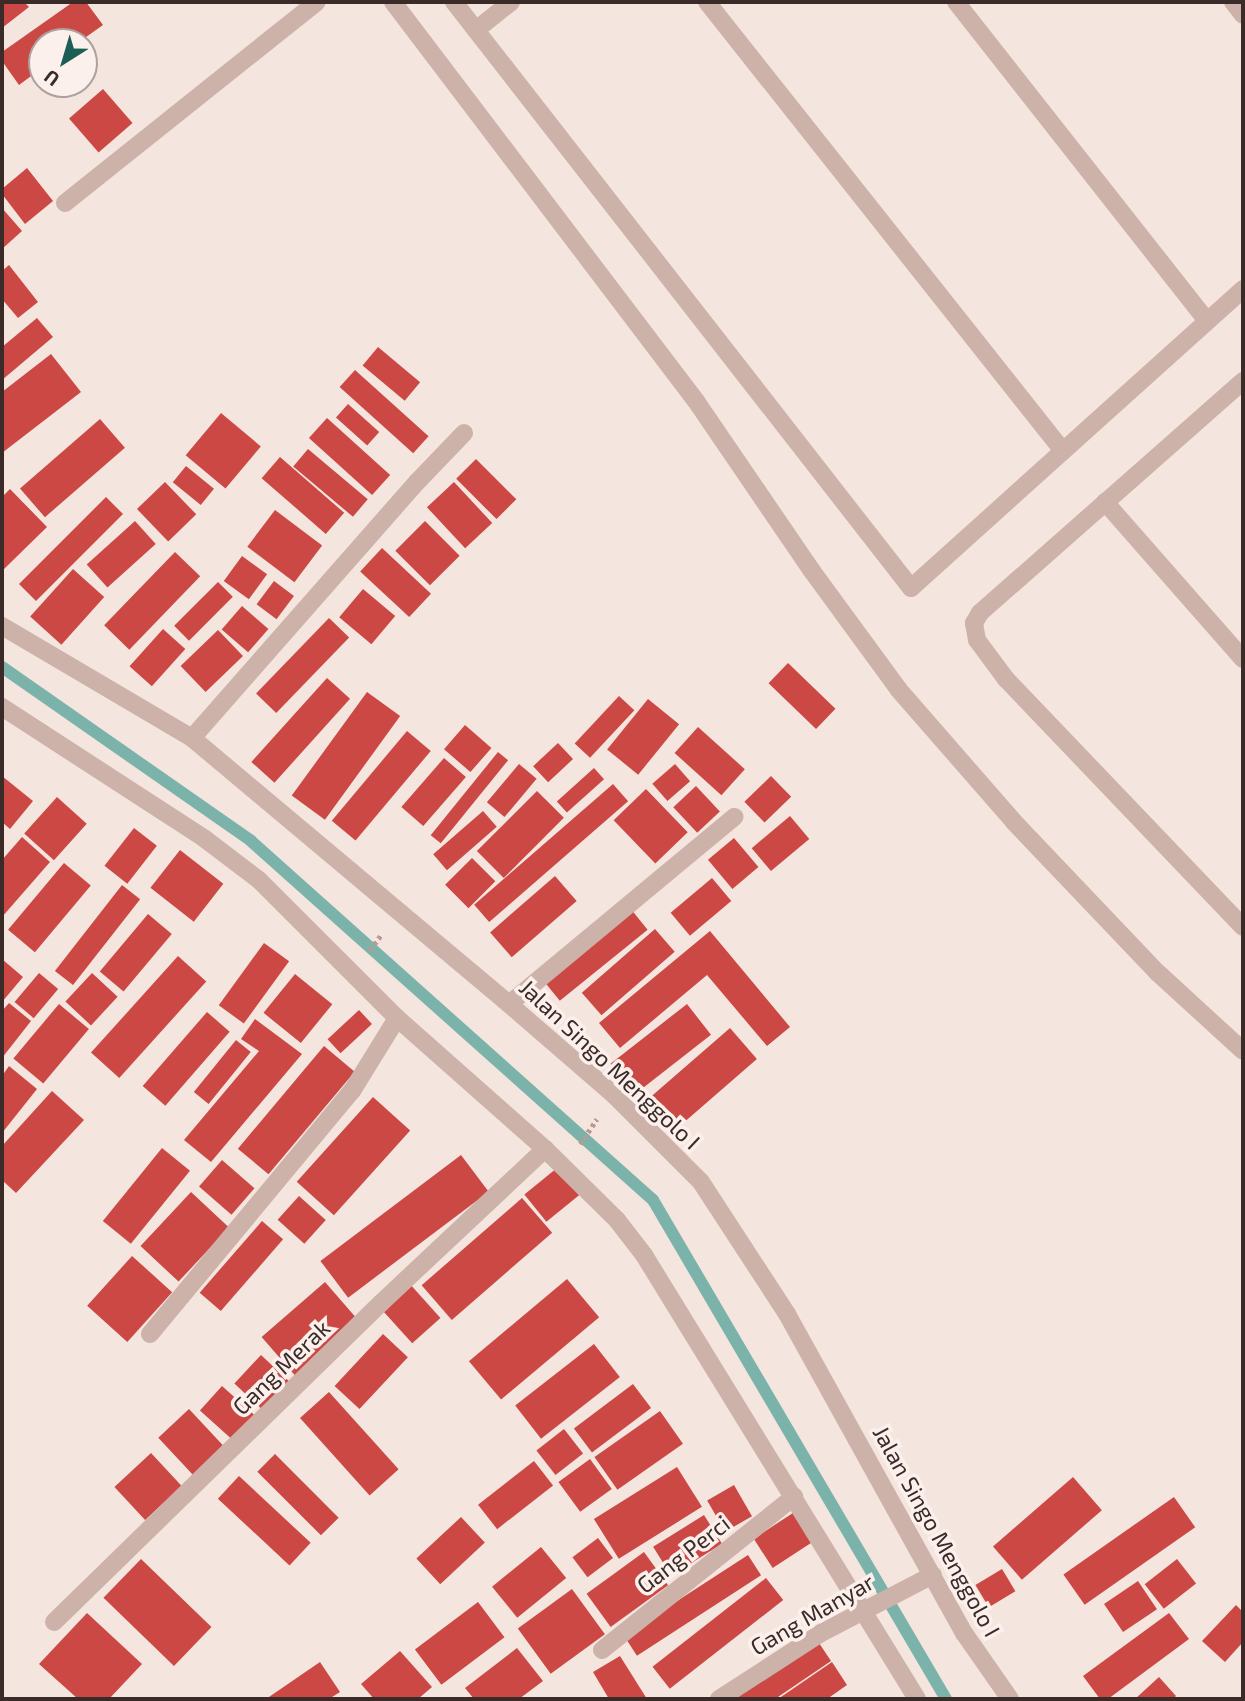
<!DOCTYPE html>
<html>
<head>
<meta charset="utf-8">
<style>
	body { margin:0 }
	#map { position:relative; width:1245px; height:1701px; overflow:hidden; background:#f4e5de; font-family:"Exo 2",sans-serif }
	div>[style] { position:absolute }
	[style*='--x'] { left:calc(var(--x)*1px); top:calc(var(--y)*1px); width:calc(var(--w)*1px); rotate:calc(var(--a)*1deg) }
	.stream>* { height:12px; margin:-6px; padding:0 6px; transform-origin:6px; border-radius:6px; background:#7bb3aa }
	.building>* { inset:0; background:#cc4844; transform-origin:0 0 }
	.path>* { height:4.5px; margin-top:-2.25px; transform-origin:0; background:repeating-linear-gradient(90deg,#b99b93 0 3.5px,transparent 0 7px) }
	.street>* { height:18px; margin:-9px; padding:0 9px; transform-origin:9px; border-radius:9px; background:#cdb2a9 }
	span { translate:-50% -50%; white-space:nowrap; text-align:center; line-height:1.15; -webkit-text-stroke:7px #fbf0eb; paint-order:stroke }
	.street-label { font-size:23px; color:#3a2b29 }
	.frame { position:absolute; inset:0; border:4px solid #3a2b29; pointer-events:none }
	.north { position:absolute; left:28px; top:28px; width:70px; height:70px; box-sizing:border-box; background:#fbf0eb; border:2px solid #aea19d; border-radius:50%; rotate:217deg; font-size:19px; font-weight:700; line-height:28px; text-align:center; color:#3a2b29 }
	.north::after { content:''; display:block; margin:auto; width:24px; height:32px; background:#1c5e55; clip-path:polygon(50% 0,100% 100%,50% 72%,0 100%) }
</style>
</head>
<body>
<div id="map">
	<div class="stream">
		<i style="--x:2;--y:667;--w:304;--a:34.9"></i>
		<i style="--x:251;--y:841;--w:539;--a:41.77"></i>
		<i style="--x:653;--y:1200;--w:579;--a:59.58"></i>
	</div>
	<div class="building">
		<i style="clip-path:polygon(2px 2px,24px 2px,29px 7px,2px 28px)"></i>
		<i style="clip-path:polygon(73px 2px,86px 2px,103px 25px,79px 42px,42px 42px,42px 68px,19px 85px,2px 61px,2px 52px)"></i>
		<i style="left:103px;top:89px;width:45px;height:45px;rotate:49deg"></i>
		<i style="clip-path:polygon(27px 168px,53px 201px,25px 224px,2px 194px,2px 189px)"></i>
		<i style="clip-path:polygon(2px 208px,22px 231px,2px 249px)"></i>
		<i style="clip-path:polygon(9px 265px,38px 302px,18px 318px,2px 299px,2px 271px)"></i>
		<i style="clip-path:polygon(37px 318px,53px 337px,2px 380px,2px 347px)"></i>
		<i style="left:378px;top:347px;width:55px;height:24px;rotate:40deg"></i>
		<i style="clip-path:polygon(51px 354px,81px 392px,2px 453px,2px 392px)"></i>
		<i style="left:355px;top:370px;width:99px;height:23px;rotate:42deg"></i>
		<i style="left:348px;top:404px;width:42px;height:18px;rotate:42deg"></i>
		<i style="left:221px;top:413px;width:52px;height:55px;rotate:40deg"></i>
		<i style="left:327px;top:418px;width:85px;height:27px;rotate:42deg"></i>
		<i style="left:100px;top:419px;width:38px;height:106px;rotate:49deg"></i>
		<i style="left:308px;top:449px;width:78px;height:23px;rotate:40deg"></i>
		<i style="left:280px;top:457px;width:85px;height:28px;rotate:41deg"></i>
		<i style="left:476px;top:459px;width:57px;height:28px;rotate:45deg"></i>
		<i style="left:186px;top:466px;width:36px;height:21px;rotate:39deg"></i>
		<i style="left:165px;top:482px;width:45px;height:39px;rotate:46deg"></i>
		<i style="left:454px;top:482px;width:56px;height:37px;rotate:47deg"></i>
		<i style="clip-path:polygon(10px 489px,47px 527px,2px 571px,2px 497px)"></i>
		<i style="left:106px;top:497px;width:24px;height:123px;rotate:45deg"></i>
		<i style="left:275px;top:510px;width:59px;height:46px;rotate:37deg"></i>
		<i style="left:135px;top:521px;width:31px;height:65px;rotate:48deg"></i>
		<i style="left:425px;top:521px;width:49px;height:42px;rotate:45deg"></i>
		<i style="left:382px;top:548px;width:67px;height:32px;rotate:43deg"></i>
		<i style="left:175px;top:552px;width:35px;height:102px;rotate:44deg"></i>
		<i style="left:242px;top:556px;width:31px;height:31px;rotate:36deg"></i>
		<i style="left:73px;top:569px;width:42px;height:64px;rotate:42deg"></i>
		<i style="left:274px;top:581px;width:25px;height:29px;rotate:37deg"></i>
		<i style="left:218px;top:582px;width:21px;height:62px;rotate:45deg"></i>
		<i style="left:363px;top:589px;width:42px;height:37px;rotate:40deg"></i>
		<i style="left:242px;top:606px;width:35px;height:31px;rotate:41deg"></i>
		<i style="left:329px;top:618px;width:28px;height:105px;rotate:44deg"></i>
		<i style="left:163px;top:629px;width:30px;height:50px;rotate:42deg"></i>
		<i style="left:218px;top:630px;width:36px;height:52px;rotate:46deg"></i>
		<i style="left:788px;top:663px;width:66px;height:28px;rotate:44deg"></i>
		<i style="left:327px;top:678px;width:31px;height:113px;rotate:42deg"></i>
		<i style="left:367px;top:692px;width:41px;height:128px;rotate:36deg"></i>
		<i style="left:619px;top:696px;width:21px;height:65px;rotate:43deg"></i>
		<i style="left:648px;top:699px;width:40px;height:65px;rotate:39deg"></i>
		<i style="left:465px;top:725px;width:35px;height:32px;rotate:41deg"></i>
		<i style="left:698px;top:727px;width:63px;height:35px;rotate:42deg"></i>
		<i style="left:407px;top:731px;width:31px;height:117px;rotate:40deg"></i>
		<i style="left:558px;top:743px;width:22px;height:34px;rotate:47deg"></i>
		<i style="left:498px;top:752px;width:13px;height:107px;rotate:39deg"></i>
		<i style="left:444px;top:758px;width:29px;height:65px;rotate:41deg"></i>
		<i style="left:519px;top:764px;width:23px;height:50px;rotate:40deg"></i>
		<i style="left:675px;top:764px;width:23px;height:30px;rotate:49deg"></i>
		<i style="left:594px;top:768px;width:15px;height:50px;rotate:48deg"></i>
		<i style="clip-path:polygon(2px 776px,33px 801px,10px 829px,2px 822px)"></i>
		<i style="left:771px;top:776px;width:29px;height:37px;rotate:46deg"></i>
		<i style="left:613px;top:784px;width:23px;height:184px;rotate:49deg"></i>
		<i style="left:696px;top:786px;width:35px;height:31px;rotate:47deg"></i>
		<i style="left:646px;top:789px;width:60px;height:45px;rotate:46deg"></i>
		<i style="left:537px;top:791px;width:38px;height:85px;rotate:45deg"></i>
		<i style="left:57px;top:797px;width:40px;height:49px;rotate:42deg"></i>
		<i style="left:483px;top:811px;width:21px;height:66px;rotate:49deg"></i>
		<i style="left:790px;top:816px;width:30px;height:50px;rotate:50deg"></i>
		<i style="left:134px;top:828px;width:29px;height:48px;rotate:38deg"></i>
		<i style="clip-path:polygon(22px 837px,50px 862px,2px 917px,2px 860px)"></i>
		<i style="left:734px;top:838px;width:38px;height:34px;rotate:50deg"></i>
		<i style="left:180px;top:850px;width:55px;height:48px;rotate:38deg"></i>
		<i style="left:472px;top:858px;width:33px;height:38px;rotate:45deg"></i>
		<i style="left:64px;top:863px;width:35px;height:87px;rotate:40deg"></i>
		<i style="left:555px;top:876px;width:33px;height:86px;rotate:49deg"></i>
		<i style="left:712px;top:878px;width:30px;height:54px;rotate:50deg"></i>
		<i style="left:122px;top:885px;width:23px;height:109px;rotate:38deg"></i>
		<i style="left:630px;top:908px;width:28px;height:113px;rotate:51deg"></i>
		<i style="left:148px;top:914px;width:31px;height:75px;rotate:40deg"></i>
		<i style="left:655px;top:929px;width:30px;height:97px;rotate:49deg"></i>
		<i style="clip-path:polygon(710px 931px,790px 1027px,767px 1046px,707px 975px,620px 1048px,599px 1023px)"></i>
		<i style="left:264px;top:943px;width:31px;height:77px;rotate:36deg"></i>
		<i style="left:178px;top:956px;width:38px;height:130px;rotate:42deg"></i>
		<i style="clip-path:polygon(2px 959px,23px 977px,2px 1002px)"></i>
		<i style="left:39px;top:973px;width:25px;height:38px;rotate:40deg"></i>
		<i style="left:92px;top:973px;width:35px;height:39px;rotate:43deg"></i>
		<i style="left:295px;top:974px;width:48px;height:50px;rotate:39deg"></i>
		<i style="clip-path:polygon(9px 1003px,31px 1021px,2px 1058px,2px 1011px)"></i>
		<i style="left:59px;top:1004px;width:39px;height:71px;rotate:40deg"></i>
		<i style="left:687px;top:1004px;width:39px;height:97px;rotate:52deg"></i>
		<i style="left:359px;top:1010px;width:19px;height:43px;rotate:47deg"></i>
		<i style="left:207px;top:1012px;width:30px;height:98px;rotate:41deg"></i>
		<i style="clip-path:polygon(255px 1019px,302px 1054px,211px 1162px,184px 1140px,259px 1051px,241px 1039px)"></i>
		<i style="left:730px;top:1028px;width:41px;height:114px;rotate:49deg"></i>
		<i style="left:236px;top:1040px;width:19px;height:67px;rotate:39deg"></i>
		<i style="left:324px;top:1046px;width:40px;height:134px;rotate:40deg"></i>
		<i style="clip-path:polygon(9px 1066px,37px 1089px,2px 1133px,2px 1076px)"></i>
		<i style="clip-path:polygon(52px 1091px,84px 1120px,16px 1193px,2px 1180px,2px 1146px)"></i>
		<i style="left:373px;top:1097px;width:50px;height:114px;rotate:42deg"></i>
		<i style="left:162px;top:1148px;width:36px;height:94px;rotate:39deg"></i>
		<i style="left:461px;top:1155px;width:46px;height:176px;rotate:53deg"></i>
		<i style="left:222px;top:1160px;width:43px;height:35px;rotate:41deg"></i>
		<i style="left:557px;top:1168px;width:35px;height:42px;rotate:51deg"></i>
		<i style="left:191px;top:1192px;width:52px;height:74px;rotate:43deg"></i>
		<i style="left:299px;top:1196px;width:36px;height:32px;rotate:42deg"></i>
		<i style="left:522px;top:1198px;width:46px;height:133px;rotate:49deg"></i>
		<i style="left:262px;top:1221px;width:28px;height:95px;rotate:41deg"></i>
		<i style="left:132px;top:1256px;width:54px;height:67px;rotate:42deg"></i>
		<i style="left:567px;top:1279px;width:50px;height:128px;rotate:50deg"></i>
		<i style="left:325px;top:1282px;width:52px;height:84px;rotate:49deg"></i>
		<i style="left:409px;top:1283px;width:47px;height:38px;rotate:48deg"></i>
		<i style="left:383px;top:1334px;width:34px;height:71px;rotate:43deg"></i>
		<i style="left:594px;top:1344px;width:42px;height:100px;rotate:52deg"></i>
		<i style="left:261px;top:1355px;width:42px;height:39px;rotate:43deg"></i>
		<i style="left:633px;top:1384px;width:30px;height:74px;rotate:53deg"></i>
		<i style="left:222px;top:1386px;width:46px;height:33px;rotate:42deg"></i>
		<i style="left:329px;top:1392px;width:104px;height:39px;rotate:48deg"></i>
		<i style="left:189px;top:1409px;width:51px;height:42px;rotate:47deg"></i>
		<i style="left:660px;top:1411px;width:40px;height:80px;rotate:55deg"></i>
		<i style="left:564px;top:1429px;width:31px;height:35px;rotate:52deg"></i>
		<i style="left:151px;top:1453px;width:45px;height:50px;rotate:47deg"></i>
		<i style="left:275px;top:1454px;width:90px;height:25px;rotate:45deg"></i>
		<i style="left:590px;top:1459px;width:37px;height:39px;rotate:54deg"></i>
		<i style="left:534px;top:1461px;width:31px;height:71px;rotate:52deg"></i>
		<i style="left:677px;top:1467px;width:47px;height:98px;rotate:58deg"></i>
		<i style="left:239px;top:1476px;width:98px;height:31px;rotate:43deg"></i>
		<i style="left:1073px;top:1477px;width:44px;height:106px;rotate:49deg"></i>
		<i style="left:734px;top:1485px;width:36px;height:31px;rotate:60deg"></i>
		<i style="left:1174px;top:1497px;width:37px;height:135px;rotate:55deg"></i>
		<i style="left:793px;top:1513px;width:35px;height:47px;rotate:57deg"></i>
		<i style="left:704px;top:1515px;width:34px;height:60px;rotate:58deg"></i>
		<i style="left:461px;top:1517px;width:35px;height:61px;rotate:47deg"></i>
		<i style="left:598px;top:1538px;width:25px;height:32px;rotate:53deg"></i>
		<i style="left:541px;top:1547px;width:40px;height:63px;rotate:51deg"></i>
		<i style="left:644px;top:1552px;width:41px;height:71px;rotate:54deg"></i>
		<i style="left:748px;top:1555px;width:24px;height:148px;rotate:57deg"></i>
		<i style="left:141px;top:1559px;width:98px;height:54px;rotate:44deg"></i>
		<i style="left:1177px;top:1559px;width:31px;height:41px;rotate:52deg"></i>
		<i style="left:1002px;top:1569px;width:26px;height:31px;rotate:59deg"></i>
		<i style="left:766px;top:1578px;width:28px;height:144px;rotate:52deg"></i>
		<i style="left:1138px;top:1581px;width:34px;height:41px;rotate:56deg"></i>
		<i style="left:572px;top:1589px;width:56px;height:67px;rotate:54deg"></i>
		<i style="left:478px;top:1602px;width:44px;height:79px;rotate:53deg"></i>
		<i style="clip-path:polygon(1236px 1605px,1243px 1612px,1243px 1642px,1225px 1662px,1202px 1641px)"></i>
		<i style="clip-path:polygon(87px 1613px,142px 1664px,109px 1699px,78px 1699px,39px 1664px)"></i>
		<i style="clip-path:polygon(1169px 1613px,1189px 1639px,1108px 1699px,1100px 1699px,1083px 1676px)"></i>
		<i style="clip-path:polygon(817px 1640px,831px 1661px,775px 1699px,731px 1699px)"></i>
		<i style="clip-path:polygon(517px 1648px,543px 1681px,519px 1699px,474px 1699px,465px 1688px)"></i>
		<i style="clip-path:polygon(400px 1651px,432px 1687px,418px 1699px,374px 1699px,361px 1684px)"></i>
		<i style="clip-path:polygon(620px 1656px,647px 1699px,609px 1699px,593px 1672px)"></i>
		<i style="clip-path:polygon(320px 1662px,340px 1692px,329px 1699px,266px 1699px)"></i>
		<i style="clip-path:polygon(832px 1662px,847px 1685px,827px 1699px,778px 1699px)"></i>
		<i style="clip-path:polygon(1159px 1677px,1176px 1696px,1173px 1699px,1135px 1699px)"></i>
	</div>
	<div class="path">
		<i style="--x:370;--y:950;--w:19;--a:-54"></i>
		<i style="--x:580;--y:1144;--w:30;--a:-56"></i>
	</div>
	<div class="street">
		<i style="--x:393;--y:2;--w:501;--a:52.79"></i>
		<i style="--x:696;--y:401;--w:206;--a:55.7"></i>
		<i style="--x:812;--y:571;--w:147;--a:53.8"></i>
		<i style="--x:899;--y:690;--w:175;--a:48.9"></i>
		<i style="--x:1014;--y:822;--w:209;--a:46.4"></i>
		<i style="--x:1158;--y:973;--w:115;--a:42.5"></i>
		<i style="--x:454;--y:2;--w:743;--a:52.05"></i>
		<i style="--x:911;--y:588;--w:447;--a:-42"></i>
		<i style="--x:707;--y:2;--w:573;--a:51.59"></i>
		<i style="--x:956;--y:2;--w:406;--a:51.8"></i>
		<i style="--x:1233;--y:2;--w:16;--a:52"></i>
		<i style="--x:476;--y:30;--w:45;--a:-38.7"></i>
		<i style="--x:65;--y:203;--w:322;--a:-38.6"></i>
		<i style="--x:1243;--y:381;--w:351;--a:138.6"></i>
		<i style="--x:980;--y:613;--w:12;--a:121"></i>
		<i style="--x:974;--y:623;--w:17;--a:80"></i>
		<i style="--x:977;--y:640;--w:49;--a:53.4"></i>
		<i style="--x:1006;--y:679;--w:343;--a:46.3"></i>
		<i style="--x:1105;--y:502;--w:209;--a:48.7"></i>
		<i style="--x:2;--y:626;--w:221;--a:30.5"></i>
		<i style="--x:192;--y:738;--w:414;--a:40"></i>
		<i style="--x:509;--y:1004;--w:139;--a:40.9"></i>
		<i style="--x:614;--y:1095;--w:123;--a:45"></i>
		<i style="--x:701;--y:1182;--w:158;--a:56.9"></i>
		<i style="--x:787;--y:1314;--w:365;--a:61"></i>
		<i style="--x:964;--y:1633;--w:80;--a:55.1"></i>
		<i style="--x:2;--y:707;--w:242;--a:33"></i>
		<i style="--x:205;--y:839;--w:68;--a:37.2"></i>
		<i style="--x:259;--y:880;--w:195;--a:45"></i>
		<i style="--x:397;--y:1018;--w:198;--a:41.5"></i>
		<i style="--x:545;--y:1149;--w:101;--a:44.6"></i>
		<i style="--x:617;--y:1220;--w:44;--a:52.4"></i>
		<i style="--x:644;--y:1255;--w:521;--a:58.41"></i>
		<i style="--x:192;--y:738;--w:341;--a:-48.7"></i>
		<i style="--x:417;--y:482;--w:68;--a:-46.2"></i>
		<i style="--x:509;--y:1004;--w:293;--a:-39.7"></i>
		<i style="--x:150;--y:1334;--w:316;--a:-50.3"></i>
		<i style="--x:352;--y:1091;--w:86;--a:-58.3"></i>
		<i style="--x:54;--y:1622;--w:457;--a:-44.3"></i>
		<i style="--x:381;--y:1303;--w:225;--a:-43.2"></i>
		<i style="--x:602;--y:1650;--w:246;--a:-38.6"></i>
		<i style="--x:719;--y:1699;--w:121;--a:-32.9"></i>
		<i style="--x:821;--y:1633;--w:126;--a:-27.4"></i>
	</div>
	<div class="street-label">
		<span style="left:610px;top:1064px;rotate:43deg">Jalan Singo Menggolo I</span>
		<span style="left:281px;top:1367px;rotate:-44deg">Gang Merak</span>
		<span style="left:937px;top:1531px;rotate:61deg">Jalan Singo Menggolo I</span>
		<span style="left:683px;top:1554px;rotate:-38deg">Gang Perci</span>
		<span style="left:812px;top:1614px;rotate:-30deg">Gang Manyar</span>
	</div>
	<div class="frame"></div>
	<div class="north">U</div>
</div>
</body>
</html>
